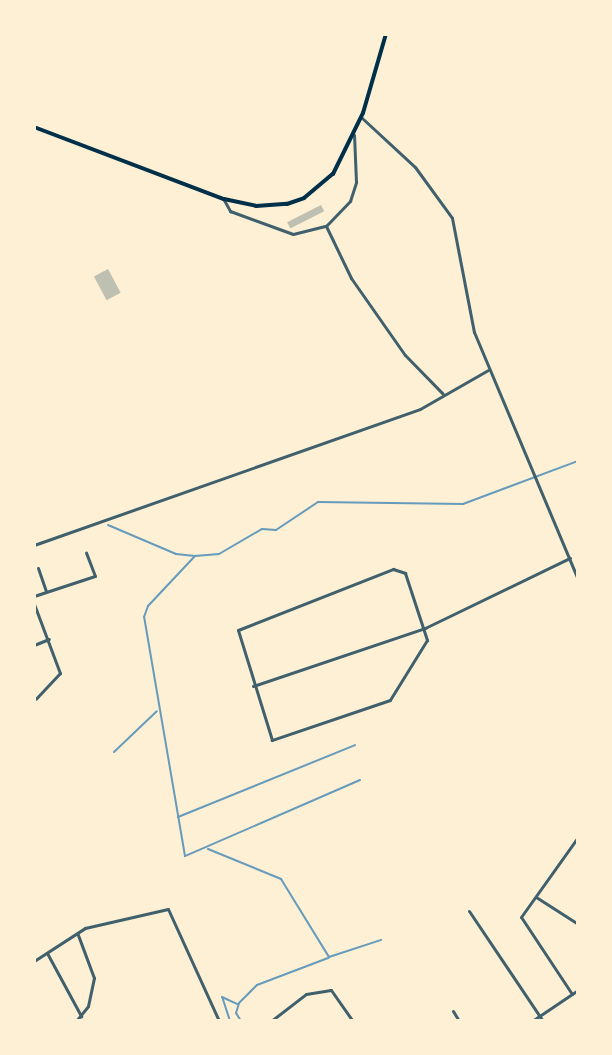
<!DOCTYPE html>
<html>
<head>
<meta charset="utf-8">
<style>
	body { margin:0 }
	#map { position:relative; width:612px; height:1055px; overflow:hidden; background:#fdf0d5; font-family:Ubuntu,sans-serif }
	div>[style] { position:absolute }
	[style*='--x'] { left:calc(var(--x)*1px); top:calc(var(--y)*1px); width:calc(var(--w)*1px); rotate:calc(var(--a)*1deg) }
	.stream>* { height:2px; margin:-1px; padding:0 1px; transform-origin:1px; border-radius:1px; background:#669bbc }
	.building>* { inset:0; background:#bec0b2; transform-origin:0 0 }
	.minor>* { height:3px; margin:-1.5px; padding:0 1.5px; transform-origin:1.5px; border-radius:1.5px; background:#3f606c }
	.secondary>* { height:4px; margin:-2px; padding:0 2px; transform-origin:2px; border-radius:2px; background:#003049 }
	span { translate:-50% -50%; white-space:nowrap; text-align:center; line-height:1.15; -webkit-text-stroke:6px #fdf0d5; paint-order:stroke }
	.frame { position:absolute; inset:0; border:36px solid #fdf0d5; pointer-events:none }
</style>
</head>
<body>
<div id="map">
	<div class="stream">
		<i style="--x:108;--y:525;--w:74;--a:23.1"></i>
		<i style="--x:176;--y:554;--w:19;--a:6"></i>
		<i style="--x:114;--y:752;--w:59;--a:-43.6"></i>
		<i style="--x:360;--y:780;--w:191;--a:156.5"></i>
		<i style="--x:185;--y:856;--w:242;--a:-99.7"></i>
		<i style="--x:144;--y:617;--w:12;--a:-70"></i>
		<i style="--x:148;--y:606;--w:69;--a:-46.8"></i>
		<i style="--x:195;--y:556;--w:24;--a:-5"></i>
		<i style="--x:219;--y:554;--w:50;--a:-30.2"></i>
		<i style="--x:262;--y:529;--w:14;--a:4"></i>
		<i style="--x:276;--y:530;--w:50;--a:-33.7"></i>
		<i style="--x:318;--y:502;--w:145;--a:0.8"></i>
		<i style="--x:463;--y:504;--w:123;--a:-20.5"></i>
		<i style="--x:178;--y:817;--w:191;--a:-22.1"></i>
		<i style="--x:208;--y:849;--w:79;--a:22.3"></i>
		<i style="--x:281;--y:879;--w:92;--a:58.4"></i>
		<i style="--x:329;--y:957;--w:55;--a:-18.1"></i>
		<i style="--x:230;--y:1021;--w:25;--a:-108"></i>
		<i style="--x:222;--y:997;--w:17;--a:25"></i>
		<i style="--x:241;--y:1021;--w:9;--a:-122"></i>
		<i style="--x:236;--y:1013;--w:10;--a:-73"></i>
		<i style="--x:239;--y:1003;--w:25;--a:-45"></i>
		<i style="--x:257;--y:985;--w:76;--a:-20.8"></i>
	</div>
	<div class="building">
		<i style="left:321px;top:205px;width:7px;height:38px;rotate:63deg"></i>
		<i style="left:108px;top:269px;width:27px;height:16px;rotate:62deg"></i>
	</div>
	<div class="minor">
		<i style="--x:362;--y:118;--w:72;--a:42.8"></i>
		<i style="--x:415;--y:167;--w:63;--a:54"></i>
		<i style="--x:452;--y:218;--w:116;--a:79.1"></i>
		<i style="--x:474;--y:332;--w:268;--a:67.2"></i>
		<i style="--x:224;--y:200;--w:13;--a:61"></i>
		<i style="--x:230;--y:211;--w:67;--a:20.1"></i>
		<i style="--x:293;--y:234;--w:34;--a:-14"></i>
		<i style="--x:326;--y:226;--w:35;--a:-46"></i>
		<i style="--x:350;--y:201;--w:20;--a:-72"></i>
		<i style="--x:356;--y:182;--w:47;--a:-92.4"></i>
		<i style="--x:326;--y:226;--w:58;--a:64.3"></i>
		<i style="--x:351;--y:278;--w:94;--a:55"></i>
		<i style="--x:405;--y:355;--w:54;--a:45.7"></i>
		<i style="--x:34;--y:545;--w:409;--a:-19.4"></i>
		<i style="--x:420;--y:409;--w:78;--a:-29.8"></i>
		<i style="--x:38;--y:568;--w:24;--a:71"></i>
		<i style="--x:393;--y:569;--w:13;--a:18"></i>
		<i style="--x:405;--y:573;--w:71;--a:71.8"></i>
		<i style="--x:427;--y:640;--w:70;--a:121.7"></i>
		<i style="--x:390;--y:700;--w:125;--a:161.3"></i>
		<i style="--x:272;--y:740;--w:115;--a:-107.2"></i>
		<i style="--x:238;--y:630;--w:167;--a:-21.5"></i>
		<i style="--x:34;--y:596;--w:64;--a:-18.2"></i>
		<i style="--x:95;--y:576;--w:25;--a:-111"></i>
		<i style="--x:34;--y:604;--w:74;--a:69.4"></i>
		<i style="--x:60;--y:673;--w:35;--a:133"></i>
		<i style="--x:34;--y:645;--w:16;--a:-22"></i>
		<i style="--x:253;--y:686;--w:182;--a:-18.6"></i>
		<i style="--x:425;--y:628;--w:161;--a:-25.8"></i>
		<i style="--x:536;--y:897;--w:50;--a:32.7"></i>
		<i style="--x:469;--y:911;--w:133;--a:56.1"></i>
		<i style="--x:47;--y:953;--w:72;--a:61.6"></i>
		<i style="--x:34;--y:961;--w:61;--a:-32.9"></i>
		<i style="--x:85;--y:928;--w:85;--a:-12.9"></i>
		<i style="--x:168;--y:909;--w:123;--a:65.5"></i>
		<i style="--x:572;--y:994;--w:92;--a:-123.5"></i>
		<i style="--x:521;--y:917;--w:98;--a:-54.5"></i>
		<i style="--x:453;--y:1011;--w:12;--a:59"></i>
		<i style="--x:76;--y:1021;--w:19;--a:-51"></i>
		<i style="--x:88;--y:1006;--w:29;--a:-78"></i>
		<i style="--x:94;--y:978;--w:46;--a:-110.4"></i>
		<i style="--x:271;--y:1021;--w:44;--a:-37.6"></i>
		<i style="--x:306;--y:994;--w:25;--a:-9"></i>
		<i style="--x:331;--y:990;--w:38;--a:55"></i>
		<i style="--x:532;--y:1021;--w:55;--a:-34"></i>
	</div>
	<div class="secondary">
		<i style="--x:34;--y:127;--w:203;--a:20.8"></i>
		<i style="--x:224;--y:199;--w:33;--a:12"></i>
		<i style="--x:256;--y:206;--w:31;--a:-4"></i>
		<i style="--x:287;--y:204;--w:18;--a:-19"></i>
		<i style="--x:304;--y:198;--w:38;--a:-40"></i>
		<i style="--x:333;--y:174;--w:68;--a:-63.8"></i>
		<i style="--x:363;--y:113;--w:82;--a:-73.8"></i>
	</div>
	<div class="frame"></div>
</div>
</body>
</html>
